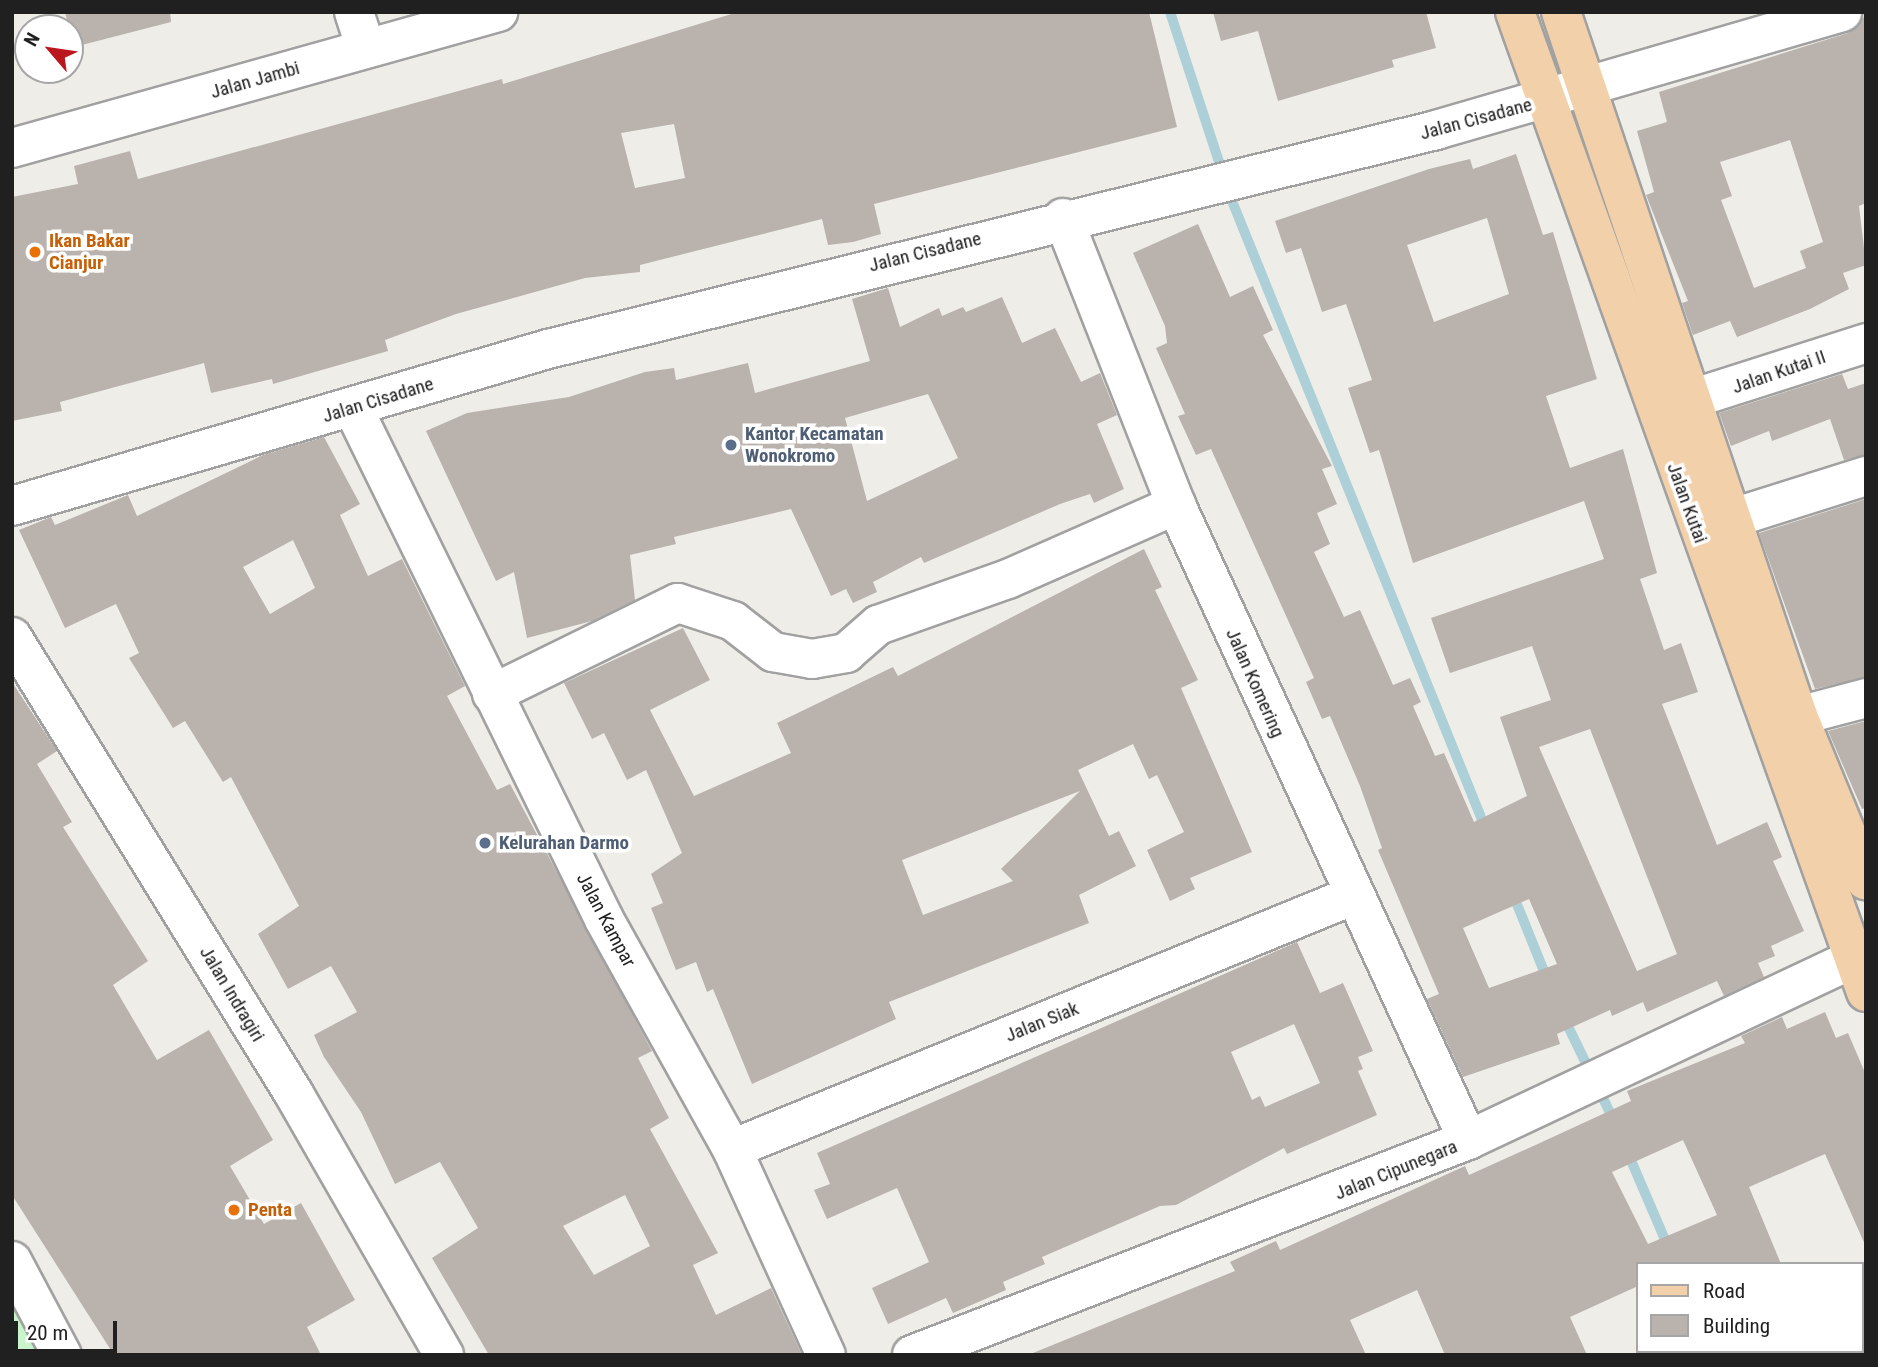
<!DOCTYPE html>
<html>
<head>
<meta charset="utf-8">
<style>
	body { margin:0 }
	#map { position:relative; width:1878px; height:1367px; overflow:hidden; background:#efede8; font-family:"Roboto Condensed",sans-serif }
	div>[style] { position:absolute }
	[style*='--x'] { left:calc(var(--x)*1px); top:calc(var(--y)*1px); width:calc(var(--w)*1px); rotate:calc(var(--a)*1deg) }
	.park>* { inset:0; background:#caf4cc }
	.stream>* { height:10px; margin:-5px; padding:0 5px; transform-origin:5px; border-radius:5px; background:#add0d8 }
	.building>* { inset:0; background:#b9b2ad }
	.roads { filter:drop-shadow(2px 0 #a1a1a1) drop-shadow(-2px 0 #a1a1a1) drop-shadow(0 2px #a1a1a1) drop-shadow(0 -2px #a1a1a1) }
	.minor>* { height:38px; margin:-19px; padding:0 19px; transform-origin:19px; border-radius:19px; background:#fff }
	.major>* { height:38px; margin:-19px; padding:0 19px; transform-origin:19px; border-radius:19px; background:#f2d0aa }
	.dots>* { width:19px; height:19px; translate:-50% -50%; box-sizing:border-box; border:4px solid #fff; border-radius:50% }
	span { translate:-50% -50%; white-space:nowrap; text-align:center; line-height:1.15; -webkit-text-stroke:7px #fff; paint-order:stroke }
	.street-label { font-size:19px; color:#202020 }
	.food-label { font-size:19px; color:#c56008; font-weight:700 }
	.left { translate:0 -50%; text-align:left }
	.service-label { font-size:19px; color:#4e5e75; font-weight:700 }
	.frame { position:absolute; inset:0; border:14px solid #202020; pointer-events:none }
	.legend { position:absolute; left:1636px; top:1262px; width:228px; height:91px; box-sizing:border-box; background:#fff; border:2px solid #a6a6a6; margin:0; padding:9px 12px; list-style:none; font-size:21px; color:#202020 }
	.legend li { display:flex; align-items:center; gap:14px; height:35px }
	.legend b { width:35px; border:2px solid #a6a6a6 }
	.north { position:absolute; left:14px; top:14px; width:70px; height:70px; box-sizing:border-box; background:#fff; border:2px solid #a6a6a6; border-radius:50%; rotate:299deg; font-size:19px; font-weight:700; line-height:28px; text-align:center; color:#202020 }
	.north::after { content:''; display:block; margin:auto; width:24px; height:32px; background:#ba161d; clip-path:polygon(50% 0,100% 100%,50% 72%,0 100%) }
	.scale { position:absolute; left:14px; top:1321px; width:103px; height:32px; box-sizing:border-box; border:4px solid #202020; border-top:0; padding-left:9px; font-size:21px; line-height:24px; white-space:nowrap; color:#202020; -webkit-text-stroke:5px #fff; paint-order:stroke }
</style>
</head>
<body>
<div id="map">
	<div class="park">
		<i style="clip-path:polygon(12px 1304px,38px 1355px,12px 1355px)"></i>
	</div>
	<div class="stream">
		<i style="--x:1170;--y:12;--w:194;--a:71.9"></i>
		<i style="--x:1230;--y:196;--w:686;--a:68"></i>
		<i style="--x:1512;--y:892;--w:96;--a:68"></i>
		<i style="--x:1564;--y:1018;--w:117;--a:64.1"></i>
		<i style="--x:1627;--y:1151;--w:107;--a:66.8"></i>
		<i style="--x:1713;--y:1351;--w:4;--a:63"></i>
	</div>
	<div class="building">
		<i style="clip-path:polygon(65px 12px,170px 12px,171px 22px,74px 47px)"></i>
		<i style="clip-path:polygon(evenodd,738px 12px,1149px 12px,1177px 127px,874px 204px,881px 234px,853px 242px,828px 245px,822px 219px,640px 265px,640px 272px,585px 278px,456px 314px,385px 340px,388px 351px,273px 384px,272px 379px,211px 393px,204px 363px,60px 402px,62px 411px,12px 421px,12px 197px,78px 184px,74px 166px,130px 151px,138px 179px,502px 79px,503px 84px,738px 12px,674px 124px,685px 178px,635px 188px,621px 133px,674px 124px)"></i>
		<i style="clip-path:polygon(1213px 12px,1426px 12px,1436px 48px,1392px 60px,1394px 67px,1278px 101px,1258px 31px,1221px 41px)"></i>
		<i style="clip-path:polygon(evenodd,1866px 15px,1866px 203px,1859px 206px,1866px 265px,1843px 273px,1849px 289px,1810px 309px,1737px 337px,1730px 321px,1693px 335px,1682px 303px,1688px 301px,1646px 195px,1654px 192px,1637px 131px,1667px 122px,1659px 92px,1848px 33px,1866px 15px,1790px 140px,1823px 242px,1800px 251px,1806px 268px,1754px 288px,1721px 200px,1732px 196px,1720px 162px,1790px 140px)"></i>
		<i style="clip-path:polygon(evenodd,1516px 154px,1543px 235px,1553px 232px,1597px 379px,1546px 396px,1570px 468px,1623px 449px,1657px 573px,1640px 579px,1664px 650px,1681px 643px,1698px 692px,1662px 704px,1717px 845px,1767px 822px,1782px 857px,1773px 861px,1804px 931px,1771px 946px,1775px 956px,1758px 963px,1764px 977px,1724px 996px,1717px 981px,1647px 1012px,1643px 1002px,1612px 1016px,1610px 1010px,1557px 1034px,1560px 1044px,1463px 1077px,1427px 999px,1439px 994px,1378px 850px,1382px 848px,1360px 786px,1330px 716px,1322px 719px,1306px 682px,1314px 678px,1211px 449px,1196px 455px,1178px 416px,1185px 414px,1156px 348px,1167px 343px,1165px 326px,1133px 253px,1198px 224px,1230px 297px,1253px 286px,1273px 330px,1263px 335px,1332px 466px,1322px 469px,1337px 504px,1317px 513px,1330px 544px,1314px 552px,1344px 617px,1360px 610px,1393px 685px,1410px 678px,1421px 702px,1413px 706px,1435px 756px,1444px 753px,1474px 822px,1527px 796px,1500px 717px,1551px 700px,1532px 646px,1450px 673px,1431px 618px,1604px 559px,1584px 501px,1413px 563px,1379px 450px,1370px 453px,1348px 388px,1372px 380px,1346px 304px,1322px 312px,1301px 248px,1286px 253px,1275px 221px,1429px 169px,1470px 159px,1473px 169px,1516px 154px,1487px 218px,1509px 294px,1434px 322px,1407px 245px,1487px 218px,1516px 154px,1590px 729px,1677px 954px,1637px 971px,1539px 747px,1590px 729px,1516px 154px,1529px 899px,1557px 964px,1489px 988px,1463px 928px,1529px 899px)"></i>
		<i style="clip-path:polygon(evenodd,888px 288px,900px 327px,939px 308px,942px 316px,963px 307px,966px 312px,1002px 297px,1022px 343px,1055px 328px,1081px 382px,1100px 373px,1117px 415px,1097px 424px,1124px 489px,1094px 503px,1090px 494px,1060px 504px,924px 563px,921px 557px,873px 582px,877px 592px,853px 603px,846px 589px,831px 596px,791px 509px,674px 537px,676px 544px,630px 555px,635px 600px,592px 621px,527px 638px,514px 572px,496px 581px,426px 431px,467px 413px,569px 397px,645px 372px,674px 368px,676px 380px,748px 363px,755px 393px,870px 361px,852px 299px,888px 288px,928px 394px,958px 458px,867px 501px,845px 418px,928px 394px)"></i>
		<i style="clip-path:polygon(1842px 374px,1848px 389px,1866px 383px,1866px 455px,1844px 460px,1830px 419px,1772px 441px,1769px 431px,1731px 446px,1719px 413px)"></i>
		<i style="clip-path:polygon(evenodd,324px 437px,360px 504px,340px 515px,368px 576px,402px 559px,465px 686px,447px 696px,497px 790px,510px 784px,652px 1051px,638px 1058px,669px 1118px,650px 1129px,718px 1253px,693px 1265px,716px 1315px,771px 1288px,802px 1355px,489px 1355px,432px 1258px,478px 1228px,440px 1162px,395px 1184px,361px 1112px,324px 1057px,314px 1035px,357px 1012px,331px 966px,288px 989px,258px 934px,299px 906px,231px 777px,223px 782px,185px 721px,173px 728px,129px 658px,139px 653px,116px 604px,65px 628px,19px 530px,51px 517px,55px 525px,128px 495px,137px 516px,263px 455px,324px 437px,293px 540px,315px 588px,270px 614px,243px 567px,293px 540px,324px 437px,625px 1195px,650px 1246px,594px 1275px,563px 1226px,625px 1195px)"></i>
		<i style="clip-path:polygon(1866px 499px,1866px 677px,1815px 689px,1759px 533px)"></i>
		<i style="clip-path:polygon(evenodd,1144px 549px,1162px 587px,1155px 590px,1198px 680px,1181px 688px,1252px 852px,1190px 878px,1195px 889px,1170px 901px,1147px 850px,1184px 832px,1157px 775px,1149px 779px,1133px 744px,1078px 770px,1109px 836px,1119px 831px,1136px 866px,1079px 895px,1089px 923px,889px 1002px,896px 1019px,752px 1084px,713px 989px,707px 992px,696px 962px,676px 970px,651px 908px,663px 903px,651px 874px,682px 853px,646px 770px,627px 780px,604px 733px,592px 739px,564px 683px,683px 628px,710px 680px,650px 710px,694px 796px,791px 753px,777px 723px,893px 667px,898px 676px,1144px 549px,1080px 791px,1001px 869px,1013px 881px,923px 915px,902px 860px,1080px 791px)"></i>
		<i style="clip-path:polygon(12px 682px,57px 751px,37px 764px,72px 822px,63px 827px,148px 961px,113px 985px,157px 1060px,209px 1030px,273px 1140px,230px 1166px,264px 1224px,301px 1203px,355px 1300px,307px 1327px,321px 1355px,114px 1355px,12px 1195px)"></i>
		<i style="clip-path:polygon(1866px 721px,1866px 808px,1862px 809px,1828px 731px)"></i>
		<i style="clip-path:polygon(evenodd,1297px 942px,1320px 993px,1343px 983px,1373px 1051px,1358px 1057px,1363px 1069px,1358px 1071px,1377px 1115px,1287px 1154px,1284px 1148px,1176px 1205px,1160px 1206px,1042px 1257px,1045px 1264px,1003px 1282px,1006px 1290px,953px 1313px,946px 1298px,888px 1324px,872px 1288px,929px 1262px,897px 1188px,827px 1219px,814px 1190px,830px 1184px,817px 1153px,1297px 942px,1294px 1024px,1320px 1083px,1265px 1107px,1260px 1096px,1252px 1100px,1231px 1052px,1294px 1024px)"></i>
		<i style="clip-path:polygon(evenodd,1825px 1012px,1836px 1038px,1848px 1033px,1866px 1075px,1866px 1247px,1825px 1154px,1749px 1187px,1781px 1264px,1638px 1264px,1638px 1286px,1570px 1317px,1587px 1355px,1445px 1355px,1417px 1290px,1350px 1320px,1366px 1355px,1028px 1355px,1235px 1271px,1230px 1262px,1276px 1241px,1280px 1250px,1465px 1166px,1469px 1175px,1542px 1142px,1631px 1101px,1627px 1091px,1745px 1043px,1741px 1036px,1782px 1017px,1787px 1029px,1825px 1012px,1683px 1140px,1717px 1215px,1648px 1244px,1612px 1172px,1683px 1140px)"></i>
	</div>
	<div class="roads">
		<div class="minor">
			<i style="--x:354;--y:12;--w:38;--a:72"></i>
			<i style="--x:12;--y:148;--w:505;--a:-15.63"></i>
			<i style="--x:1063;--y:218;--w:308;--a:68.5"></i>
			<i style="--x:1176;--y:505;--w:699;--a:65.31"></i>
			<i style="--x:1691;--y:399;--w:184;--a:-17.7"></i>
			<i style="--x:353;--y:408;--w:569;--a:63.84"></i>
			<i style="--x:604;--y:919;--w:263;--a:60.9"></i>
			<i style="--x:732;--y:1149;--w:226;--a:65.5"></i>
			<i style="--x:12;--y:506;--w:559;--a:-16.33"></i>
			<i style="--x:548;--y:349;--w:915;--a:-13.85"></i>
			<i style="--x:1436;--y:130;--w:423;--a:-16.2"></i>
			<i style="--x:1733;--y:518;--w:139;--a:-17.5"></i>
			<i style="--x:12;--y:637;--w:537;--a:58.32"></i>
			<i style="--x:294;--y:1094;--w:301;--a:60.1"></i>
			<i style="--x:492;--y:694;--w:207;--a:-26.1"></i>
			<i style="--x:678;--y:603;--w:58;--a:18.1"></i>
			<i style="--x:733;--y:621;--w:51;--a:37.8"></i>
			<i style="--x:773;--y:652;--w:40;--a:10"></i>
			<i style="--x:812;--y:659;--w:35;--a:-10"></i>
			<i style="--x:846;--y:653;--w:43;--a:-41.2"></i>
			<i style="--x:878;--y:625;--w:138;--a:-19.5"></i>
			<i style="--x:1008;--y:579;--w:184;--a:-23.8"></i>
			<i style="--x:1798;--y:716;--w:70;--a:-14.8"></i>
			<i style="--x:732;--y:1149;--w:670;--a:-22.2"></i>
			<i style="--x:12;--y:1261;--w:106;--a:62"></i>
			<i style="--x:912;--y:1355;--w:596;--a:-21.14"></i>
			<i style="--x:1468;--y:1140;--w:440;--a:-25.2"></i>
		</div>
		<div class="major">
			<i style="--x:1515;--y:12;--w:1041;--a:70.29"></i>
			<i style="--x:1561;--y:12;--w:743;--a:71.39"></i>
			<i style="--x:1798;--y:716;--w:178;--a:67.6"></i>
		</div>
	</div>
	<div class="dots">
		<i style="left:35px;top:252px;background:#e8710a"></i>
		<i style="left:731px;top:445px;background:#5c6f8a"></i>
		<i style="left:485px;top:843px;background:#5c6f8a"></i>
		<i style="left:234px;top:1210px;background:#e8710a"></i>
	</div>
	<div class="street-label">
		<span style="left:255px;top:80px;rotate:-16deg">Jalan Jambi</span>
		<span style="left:1476px;top:119px;rotate:-15deg">Jalan Cisadane</span>
		<span style="left:925px;top:252px;rotate:-14deg">Jalan Cisadane</span>
		<span style="left:1779px;top:372px;rotate:-19deg">Jalan Kutai II</span>
		<span style="left:378px;top:400px;rotate:-17deg">Jalan Cisadane</span>
		<span style="left:1687px;top:503px;rotate:70deg">Jalan Kutai</span>
		<span style="left:1255px;top:683px;rotate:66deg">Jalan Komering</span>
		<span style="left:606px;top:920px;rotate:62deg">Jalan Kampar</span>
		<span style="left:232px;top:994px;rotate:59deg">Jalan Indragiri</span>
		<span style="left:1042px;top:1022px;rotate:-22deg">Jalan Siak</span>
		<span style="left:1396px;top:1170px;rotate:-22deg">Jalan Cipunegara</span>
	</div>
	<div class="food-label">
		<span class="left" style="left:49px;top:252px">Ikan Bakar<br>Cianjur</span>
		<span class="left" style="left:248px;top:1210px">Penta</span>
	</div>
	<div class="service-label">
		<span class="left" style="left:745px;top:445px">Kantor Kecamatan<br>Wonokromo</span>
		<span class="left" style="left:499px;top:843px">Kelurahan Darmo</span>
	</div>
	<div class="frame"></div>
	<ul class="legend">
	<li><b style="height:9px;background:#f2d0aa"></b>Road</li>
	<li><b style="height:19px;background:#b9b2ad"></b>Building</li>
	</ul>
	<div class="north">N</div>
	<div class="scale">20 m</div>
</div>
</body>
</html>
